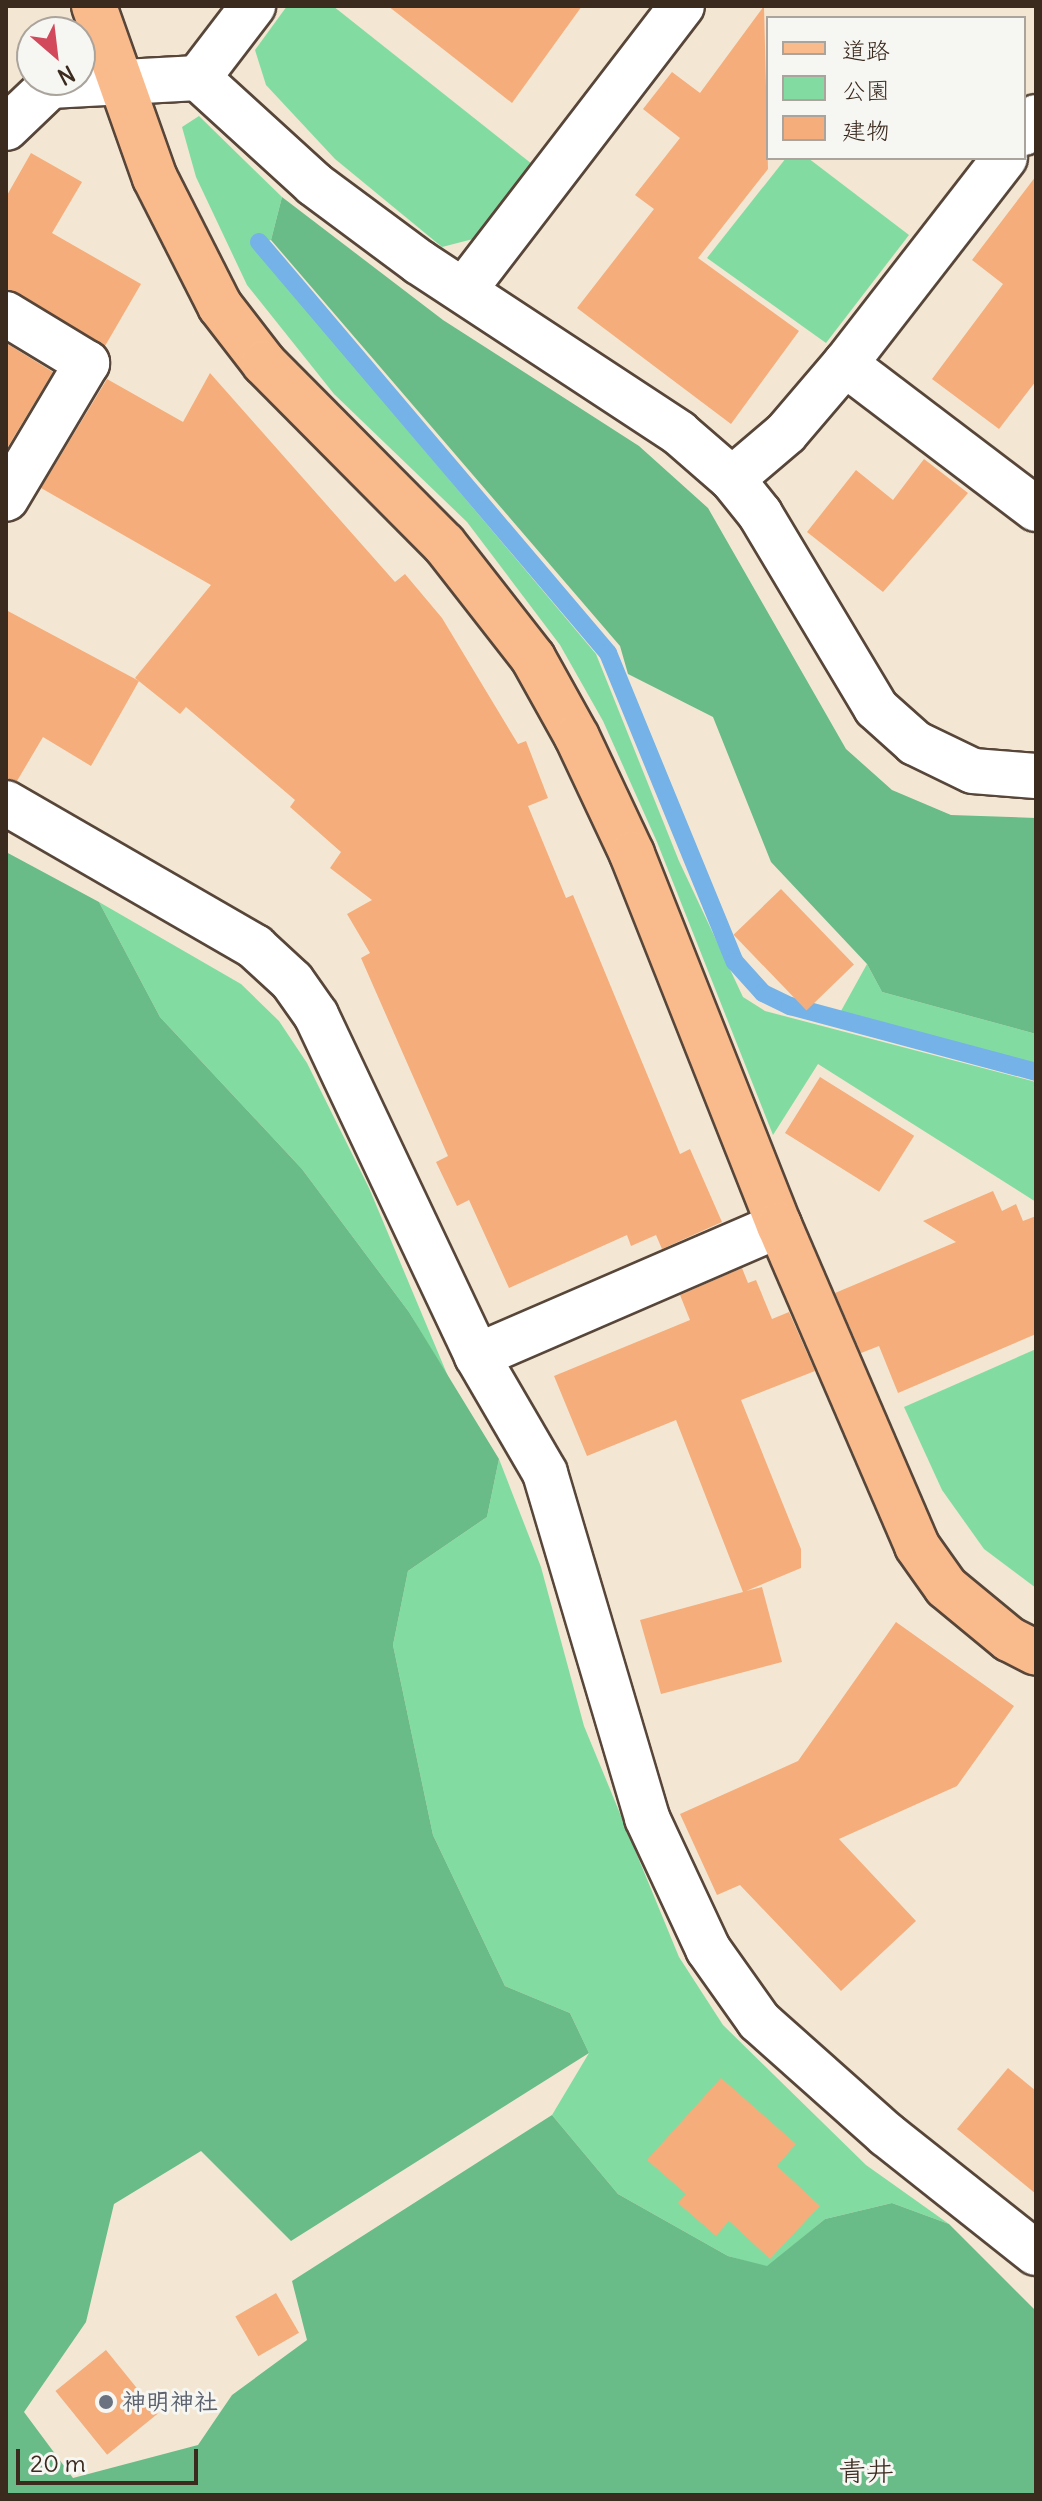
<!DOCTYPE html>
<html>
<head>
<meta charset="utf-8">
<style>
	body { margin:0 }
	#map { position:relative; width:1042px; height:2501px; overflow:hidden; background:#f3e7d3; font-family:Delius,"Klee One",sans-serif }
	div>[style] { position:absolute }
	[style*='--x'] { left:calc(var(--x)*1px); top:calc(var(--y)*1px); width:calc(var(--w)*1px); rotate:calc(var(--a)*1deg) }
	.green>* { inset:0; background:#82dca2 }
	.forest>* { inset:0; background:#69bc88 }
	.stream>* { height:18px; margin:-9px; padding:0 9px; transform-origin:9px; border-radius:9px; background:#74b2e7 }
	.building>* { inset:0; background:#f4ad7b; transform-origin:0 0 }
	.roads { filter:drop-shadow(2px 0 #574639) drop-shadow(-2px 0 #574639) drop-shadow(0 2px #574639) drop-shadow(0 -2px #574639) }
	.minor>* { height:44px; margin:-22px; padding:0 22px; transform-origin:22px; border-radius:22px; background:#fff }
	.major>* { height:44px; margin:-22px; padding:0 22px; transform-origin:22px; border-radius:22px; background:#fabb8c }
	.dots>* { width:22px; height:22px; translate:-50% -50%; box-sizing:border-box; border:4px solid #f6f6f2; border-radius:50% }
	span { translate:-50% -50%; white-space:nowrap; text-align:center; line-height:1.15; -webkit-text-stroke:6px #f6f6f2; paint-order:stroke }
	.worship-label { font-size:24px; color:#5b616d; font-weight:700 }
	.left { translate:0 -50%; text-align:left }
	.quarter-label { font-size:28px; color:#3b2a1e }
	.frame { position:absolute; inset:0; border:8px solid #3b2a1e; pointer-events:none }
	.legend { position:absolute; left:766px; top:16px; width:260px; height:144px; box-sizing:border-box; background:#f6f6f2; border:2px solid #aba49d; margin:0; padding:10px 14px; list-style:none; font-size:24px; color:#3b2a1e }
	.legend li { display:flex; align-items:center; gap:16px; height:40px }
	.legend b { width:40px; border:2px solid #aba49d }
	.north { position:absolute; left:16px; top:16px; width:80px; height:80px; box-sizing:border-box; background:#f6f6f2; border:2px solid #aba49d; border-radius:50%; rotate:152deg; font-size:22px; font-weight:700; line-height:32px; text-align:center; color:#3b2a1e }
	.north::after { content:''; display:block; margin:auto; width:28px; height:36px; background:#d1495b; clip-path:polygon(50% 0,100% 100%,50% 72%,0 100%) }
	.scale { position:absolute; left:16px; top:2449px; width:182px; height:36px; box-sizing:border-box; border:4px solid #3b2a1e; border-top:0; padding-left:10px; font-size:24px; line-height:28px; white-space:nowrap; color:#3b2a1e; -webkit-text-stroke:6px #f6f6f2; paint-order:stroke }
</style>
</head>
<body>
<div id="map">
	<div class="green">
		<i style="clip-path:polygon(287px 6px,333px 6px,532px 164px,477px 238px,442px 247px,335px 159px,266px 85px,255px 50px)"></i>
		<i style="clip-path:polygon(199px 116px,282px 197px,271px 240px,252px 245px,596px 654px,679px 861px,743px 997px,765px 1011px,1036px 1082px,1036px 1202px,818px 1064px,773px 1135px,657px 842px,603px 721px,560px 645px,467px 522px,334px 394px,247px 285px,196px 177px,182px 127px)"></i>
		<i style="clip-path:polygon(786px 158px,808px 158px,909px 235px,826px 343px,707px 258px)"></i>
		<i style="clip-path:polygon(99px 902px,241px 984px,279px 1021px,307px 1063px,369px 1188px,450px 1381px,409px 1312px,302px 1169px,160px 1017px)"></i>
		<i style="clip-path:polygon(867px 964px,882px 992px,1036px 1034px,1036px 1064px,841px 1011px)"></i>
		<i style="clip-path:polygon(1036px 1349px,1036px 1588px,984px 1549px,942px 1490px,904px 1407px)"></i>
		<i style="clip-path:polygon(499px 1459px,541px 1567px,584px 1726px,679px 1957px,723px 2025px,866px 2165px,949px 2224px,892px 2203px,825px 2219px,767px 2267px,728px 2256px,618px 2194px,552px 2115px,589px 2053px,570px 2013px,505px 1986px,433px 1835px,393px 1645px,408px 1571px,487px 1517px)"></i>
	</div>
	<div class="forest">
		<i style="clip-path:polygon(282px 197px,443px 320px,639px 446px,708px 508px,846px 749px,892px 790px,951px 815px,1036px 818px,1036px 1034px,882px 992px,867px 964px,771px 862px,713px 717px,628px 674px,620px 646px,271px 240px)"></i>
		<i style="clip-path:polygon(6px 852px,99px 902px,160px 1017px,302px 1169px,409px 1312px,499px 1459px,487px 1517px,408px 1571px,393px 1645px,433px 1835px,505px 1986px,570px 2013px,589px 2053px,291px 2241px,201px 2151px,114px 2204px,86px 2322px,24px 2412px,73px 2478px,198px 2445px,232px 2395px,307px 2340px,292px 2281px,552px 2115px,618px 2194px,728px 2256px,767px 2266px,825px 2219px,892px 2203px,949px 2224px,1036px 2311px,1036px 2495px,6px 2495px)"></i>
	</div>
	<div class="stream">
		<i style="--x:259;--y:242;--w:539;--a:49.66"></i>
		<i style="--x:608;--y:653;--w:334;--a:67.7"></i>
		<i style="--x:735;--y:962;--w:42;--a:47.9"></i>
		<i style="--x:763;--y:993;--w:30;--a:26"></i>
		<i style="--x:790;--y:1006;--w:255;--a:15"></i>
	</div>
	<div class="building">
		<i style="clip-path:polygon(388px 6px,582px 6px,512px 103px)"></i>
		<i style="clip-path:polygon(764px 6px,768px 169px,698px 258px,799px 331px,731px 424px,577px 308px,654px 209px,635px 195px,680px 138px,643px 109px,672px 72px,700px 93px)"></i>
		<i style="clip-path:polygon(31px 153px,82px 182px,52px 233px,141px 284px,105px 346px,6px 289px,6px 197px)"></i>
		<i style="clip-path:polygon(1036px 176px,1036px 381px,999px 429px,932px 379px,1003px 284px,972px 260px)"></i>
		<i style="clip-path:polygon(6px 343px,53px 372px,6px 450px)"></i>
		<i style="clip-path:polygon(210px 373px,395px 582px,405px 574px,442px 618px,518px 744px,526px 741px,548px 798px,528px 806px,566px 898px,573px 895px,680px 1154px,690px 1149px,722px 1222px,662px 1249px,656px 1235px,631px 1246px,627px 1235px,509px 1288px,469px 1200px,457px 1206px,436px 1162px,448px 1156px,361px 958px,370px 953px,347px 914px,372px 900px,330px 868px,341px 852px,290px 807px,295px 800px,186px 707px,180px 714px,135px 678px,211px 585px,41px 488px,107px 379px,183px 422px)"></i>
		<i style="clip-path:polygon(924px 459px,968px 493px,883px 592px,807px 532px,856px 470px,893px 500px)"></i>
		<i style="clip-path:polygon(6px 610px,139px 681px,91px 766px,43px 737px,17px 781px,6px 778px)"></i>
		<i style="left:781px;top:889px;width:105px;height:66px;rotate:46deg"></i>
		<i style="left:820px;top:1077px;width:111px;height:66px;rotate:32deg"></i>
		<i style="clip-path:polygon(993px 1191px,1002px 1211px,1016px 1204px,1023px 1221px,1036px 1216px,1036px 1334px,898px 1393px,879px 1346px,861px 1353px,835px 1293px,956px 1242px,923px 1221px)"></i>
		<i style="clip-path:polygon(742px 1268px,748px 1283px,756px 1280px,772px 1319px,789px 1312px,815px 1371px,741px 1400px,801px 1549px,801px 1568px,746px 1591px,762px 1587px,782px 1662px,661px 1694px,640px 1620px,743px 1592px,676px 1420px,587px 1456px,554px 1376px,690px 1320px,680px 1295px)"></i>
		<i style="clip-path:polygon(896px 1622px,1014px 1706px,957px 1786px,839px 1839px,916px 1921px,841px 1991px,740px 1885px,717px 1895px,680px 1814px,798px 1761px)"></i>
		<i style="clip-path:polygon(1008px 2068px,1036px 2091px,1036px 2194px,957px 2129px)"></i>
		<i style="clip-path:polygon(721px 2078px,796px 2144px,777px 2166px,820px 2206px,770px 2259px,729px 2221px,716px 2236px,678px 2203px,686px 2194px,647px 2160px)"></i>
		<i style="left:276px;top:2293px;width:46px;height:47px;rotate:60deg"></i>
		<i style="left:106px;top:2350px;width:82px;height:65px;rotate:51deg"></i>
	</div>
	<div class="roads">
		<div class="minor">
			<i style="--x:198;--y:78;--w:91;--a:-52.6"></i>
			<i style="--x:6;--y:128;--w:61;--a:-43.7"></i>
			<i style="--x:50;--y:86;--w:148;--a:-3.1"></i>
			<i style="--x:198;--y:78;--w:157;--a:42.4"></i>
			<i style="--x:314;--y:184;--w:131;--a:36.6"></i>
			<i style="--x:419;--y:262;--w:311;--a:33.3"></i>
			<i style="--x:679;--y:433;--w:70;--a:41"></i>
			<i style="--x:732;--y:479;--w:45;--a:51.3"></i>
			<i style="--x:760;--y:514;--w:226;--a:59.1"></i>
			<i style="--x:876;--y:708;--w:52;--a:41.9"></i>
			<i style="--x:915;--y:743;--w:64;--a:25.8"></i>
			<i style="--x:973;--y:771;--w:63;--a:4.5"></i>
			<i style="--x:1024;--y:133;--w:20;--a:-53"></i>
			<i style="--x:464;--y:290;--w:358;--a:-52.5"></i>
			<i style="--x:6;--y:314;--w:95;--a:31.2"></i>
			<i style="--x:87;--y:363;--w:158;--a:120.8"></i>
			<i style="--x:845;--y:364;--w:240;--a:37.2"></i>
			<i style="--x:732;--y:479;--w:71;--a:-40.4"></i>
			<i style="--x:786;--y:433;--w:91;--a:-49.5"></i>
			<i style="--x:845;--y:364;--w:261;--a:-52.2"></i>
			<i style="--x:6;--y:803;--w:288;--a:30"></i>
			<i style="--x:255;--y:947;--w:50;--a:42.6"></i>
			<i style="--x:292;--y:981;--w:42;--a:54.8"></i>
			<i style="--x:316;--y:1015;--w:377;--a:64.7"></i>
			<i style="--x:477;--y:1356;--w:135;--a:59.8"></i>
			<i style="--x:545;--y:1473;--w:360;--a:73.5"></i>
			<i style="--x:647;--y:1818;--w:145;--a:65"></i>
			<i style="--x:708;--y:1949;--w:88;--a:54.7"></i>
			<i style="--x:759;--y:2021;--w:171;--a:41.7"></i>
			<i style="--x:887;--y:2135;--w:190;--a:38.4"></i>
			<i style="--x:477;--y:1356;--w:329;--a:-23.4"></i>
		</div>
		<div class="major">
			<i style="--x:94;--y:6;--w:182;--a:70.5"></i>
			<i style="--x:155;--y:178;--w:144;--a:63.1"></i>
			<i style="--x:220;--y:306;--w:72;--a:52.3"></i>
			<i style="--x:264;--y:363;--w:255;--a:45.2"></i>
			<i style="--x:444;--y:544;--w:145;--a:52"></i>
			<i style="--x:533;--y:658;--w:90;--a:60.9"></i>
			<i style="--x:577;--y:737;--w:129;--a:64.8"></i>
			<i style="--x:632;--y:854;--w:399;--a:68.4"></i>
			<i style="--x:779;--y:1225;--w:349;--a:66.7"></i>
			<i style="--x:917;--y:1546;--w:50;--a:54.7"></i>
			<i style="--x:946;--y:1587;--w:82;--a:39.5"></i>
			<i style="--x:1009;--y:1639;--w:30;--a:27"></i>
		</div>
	</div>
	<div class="dots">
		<i style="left:106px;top:2402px;background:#6b7280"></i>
	</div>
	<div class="worship-label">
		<span class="left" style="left:122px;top:2402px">神明神社</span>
	</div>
	<div class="quarter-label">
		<span style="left:866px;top:2471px">青井</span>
	</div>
	<div class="frame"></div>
	<ul class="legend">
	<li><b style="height:10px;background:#fabb8c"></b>道路</li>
	<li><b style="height:22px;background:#82dca2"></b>公園</li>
	<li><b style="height:22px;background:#f4ad7b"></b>建物</li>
	</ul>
	<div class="north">N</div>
	<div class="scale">20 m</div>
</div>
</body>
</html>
